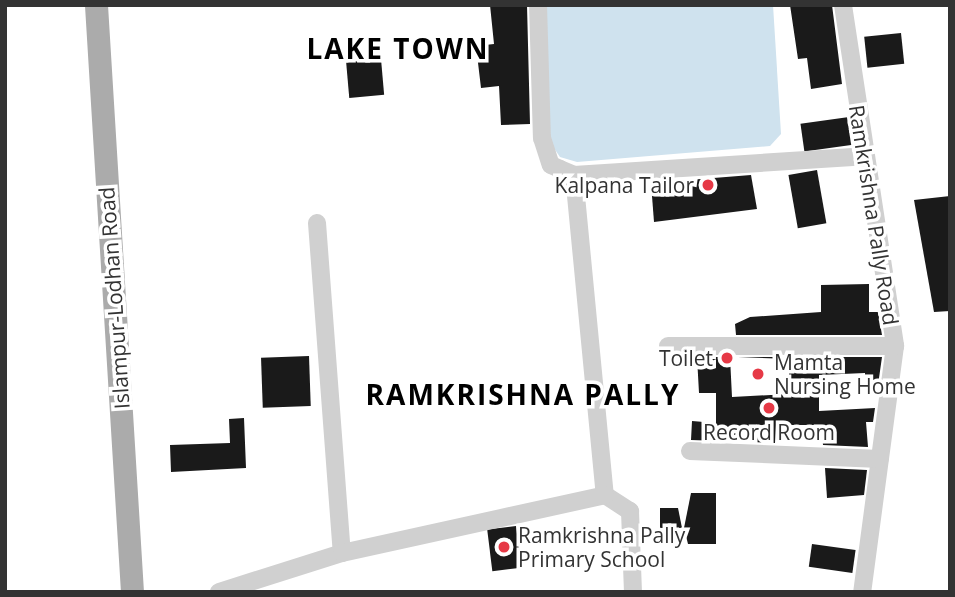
<!DOCTYPE html>
<html>
<head>
<meta charset="utf-8">
<style>
	body { margin:0 }
	#map { position:relative; width:955px; height:597px; overflow:hidden; background:#fff; font-family:"Open Sans",sans-serif }
	div>[style] { position:absolute }
	[style*='--x'] { left:calc(var(--x)*1px); top:calc(var(--y)*1px); width:calc(var(--w)*1px); rotate:calc(var(--a)*1deg) }
	.water>* { inset:0; background:#cfe2ee }
	.building>* { inset:0; background:#1a1a1a; transform-origin:0 0 }
	.minor>* { height:18px; margin:-9px; padding:0 9px; transform-origin:9px; border-radius:9px; background:#d0d0d0 }
	.major>* { height:23px; margin:-11.5px; padding:0 11.5px; transform-origin:11.5px; border-radius:11.5px; background:#ababab }
	.dots>* { width:19px; height:19px; translate:-50% -50%; box-sizing:border-box; border:4px solid #fff; border-radius:50% }
	span { translate:-50% -50%; white-space:nowrap; text-align:center; line-height:1.15; -webkit-text-stroke:7px #fff; paint-order:stroke }
	.poi-label { font-size:21px; color:#333 }
	.right { translate:-100% -50%; text-align:right }
	.left { translate:0 -50%; text-align:left }
	.street-label { font-size:21px; color:#333 }
	.district-label { font-size:28px; color:#000; font-weight:700; letter-spacing:2px }
	.frame { position:absolute; inset:0; border:7px solid #333; pointer-events:none }
</style>
</head>
<body>
<div id="map">
	<div class="water">
		<i style="clip-path:polygon(544px 5px,773px 5px,781px 134px,770px 146px,577px 162px,560px 157px,549px 141px)"></i>
	</div>
	<div class="building">
		<i style="clip-path:polygon(490px 5px,527px 5px,530px 124px,501px 125px,499px 86px,481px 88px,476px 46px,494px 44px)"></i>
		<i style="clip-path:polygon(790px 5px,832px 5px,842px 84px,811px 89px,807px 58px,798px 59px)"></i>
		<i style="left:901px;top:33px;width:31px;height:37px;rotate:84deg"></i>
		<i style="left:381px;top:59px;width:36px;height:35px;rotate:85deg"></i>
		<i style="left:849px;top:117px;width:28px;height:49px;rotate:82deg"></i>
		<i style="left:817px;top:170px;width:54px;height:29px;rotate:80deg"></i>
		<i style="clip-path:polygon(751px 175px,757px 209px,654px 222px,651px 183px)"></i>
		<i style="clip-path:polygon(950px 196px,950px 311px,934px 312px,914px 200px)"></i>
		<i style="clip-path:polygon(869px 284px,869px 312px,878px 312px,882px 335px,736px 335px,735px 324px,750px 317px,821px 312px,821px 285px)"></i>
		<i style="left:309px;top:356px;width:50px;height:48px;rotate:88deg"></i>
		<i style="clip-path:polygon(697px 357px,730px 357px,732px 397px,789px 394px,789px 359px,738px 357px,882px 357px,877px 392px,865px 392px,865px 373px,819px 375px,819px 411px,875px 408px,873px 422px,866px 422px,868px 447px,823px 445px,821px 425px,776px 425px,775px 443px,691px 440px,692px 421px,716px 423px,716px 393px,699px 393px)"></i>
		<i style="clip-path:polygon(244px 418px,246px 468px,171px 472px,170px 445px,230px 443px,229px 419px)"></i>
		<i style="clip-path:polygon(825px 468px,867px 470px,864px 495px,827px 498px)"></i>
		<i style="clip-path:polygon(691px 493px,716px 493px,716px 544px,688px 544px,684px 528px)"></i>
		<i style="clip-path:polygon(660px 508px,678px 508px,682px 528px,660px 528px)"></i>
		<i style="left:516px;top:526px;width:42px;height:29px;rotate:83deg"></i>
		<i style="left:812px;top:544px;width:44px;height:23px;rotate:8deg"></i>
	</div>
	<div class="minor">
		<i style="--x:538;--y:5;--w:133;--a:88.3"></i>
		<i style="--x:542;--y:138;--w:28;--a:72"></i>
		<i style="--x:551;--y:165;--w:10;--a:24"></i>
		<i style="--x:560;--y:169;--w:15;--a:23"></i>
		<i style="--x:574;--y:175;--w:291;--a:-3.7"></i>
		<i style="--x:843;--y:5;--w:345;--a:81.3"></i>
		<i style="--x:895;--y:346;--w:248;--a:97.6"></i>
		<i style="--x:574;--y:175;--w:321;--a:84.5"></i>
		<i style="--x:605;--y:495;--w:30;--a:33"></i>
		<i style="--x:630;--y:511;--w:81;--a:87.9"></i>
		<i style="--x:317;--y:223;--w:331;--a:85.7"></i>
		<i style="--x:668;--y:346;--w:227;--a:0"></i>
		<i style="--x:690;--y:451;--w:190;--a:2.4"></i>
		<i style="--x:219;--y:592;--w:129;--a:-17.6"></i>
		<i style="--x:342;--y:553;--w:269;--a:-12.4"></i>
	</div>
	<div class="major">
		<i style="--x:96;--y:5;--w:588;--a:86.49"></i>
	</div>
	<div class="dots">
		<i style="left:708px;top:185px;background:#e63946"></i>
		<i style="left:727px;top:358px;background:#e63946"></i>
		<i style="left:758px;top:374px;background:#e63946"></i>
		<i style="left:769px;top:408px;background:#e63946"></i>
		<i style="left:504px;top:547px;background:#e63946"></i>
	</div>
	<div class="poi-label">
		<span class="right" style="left:694px;top:185px">Kalpana Tailor</span>
		<span class="right" style="left:713px;top:358px">Toilet</span>
		<span class="left" style="left:774px;top:374px">Mamta<br>Nursing Home</span>
		<span style="left:769px;top:432px">Record Room</span>
		<span class="left" style="left:518px;top:547px">Ramkrishna Pally<br>Primary School</span>
	</div>
	<div class="street-label">
		<span style="left:874px;top:215px;rotate:81deg">Ramkrishna Pally Road</span>
		<span style="left:114px;top:298px;rotate:-94deg">Islampur-Lodhan Road</span>
	</div>
	<div class="district-label">
		<span style="left:398px;top:48px">LAKE TOWN</span>
		<span style="left:523px;top:394px">RAMKRISHNA PALLY</span>
	</div>
	<div class="frame"></div>
</div>
</body>
</html>
